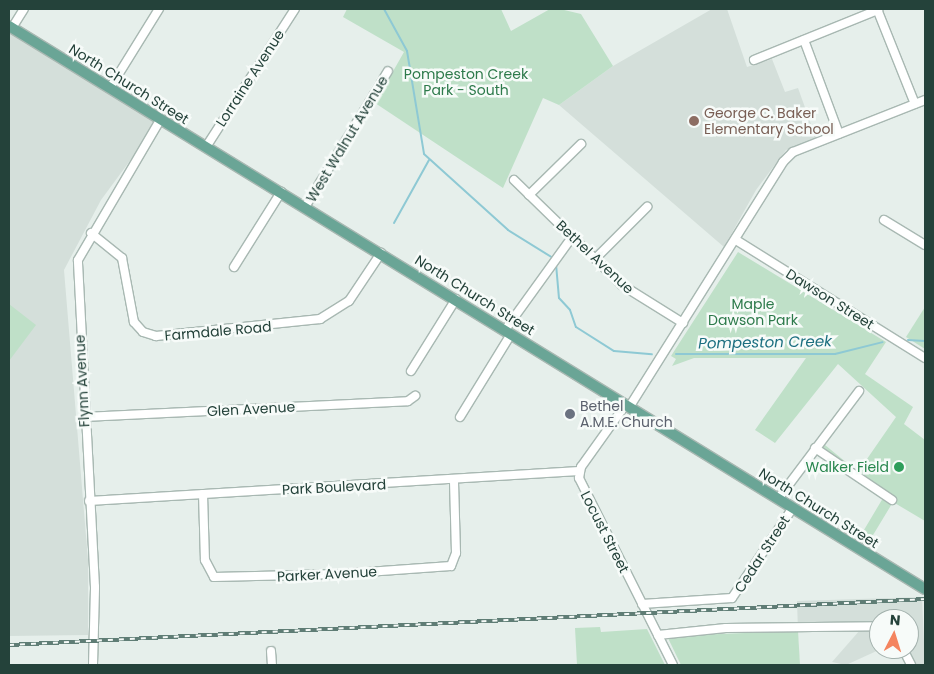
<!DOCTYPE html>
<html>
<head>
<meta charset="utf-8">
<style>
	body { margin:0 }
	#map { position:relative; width:934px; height:674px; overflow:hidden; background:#e6efeb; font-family:Poppins,sans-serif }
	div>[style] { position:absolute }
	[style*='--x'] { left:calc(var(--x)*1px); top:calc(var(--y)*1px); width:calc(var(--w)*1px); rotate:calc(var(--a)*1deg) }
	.built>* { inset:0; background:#d4dfda }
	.green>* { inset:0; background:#bfe0c8 }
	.stream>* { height:2px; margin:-1px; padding:0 1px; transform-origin:1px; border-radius:1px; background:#8ec9d4 }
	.roads { filter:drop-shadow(1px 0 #a8b8b2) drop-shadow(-1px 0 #a8b8b2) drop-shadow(0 1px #a8b8b2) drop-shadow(0 -1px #a8b8b2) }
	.minor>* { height:8px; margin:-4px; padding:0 4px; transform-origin:4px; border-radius:4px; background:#fff }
	.major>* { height:10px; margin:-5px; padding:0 5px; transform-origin:5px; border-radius:5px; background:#6aa596 }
	.rail>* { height:4px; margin-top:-2px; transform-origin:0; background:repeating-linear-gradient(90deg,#f7fbf9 0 5.5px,#5f7d75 0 11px); box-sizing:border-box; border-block:1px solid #5f7d75 }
	.dots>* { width:14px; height:14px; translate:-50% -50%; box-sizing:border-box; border:2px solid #f7fbf9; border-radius:50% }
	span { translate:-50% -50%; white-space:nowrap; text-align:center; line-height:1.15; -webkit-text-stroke:5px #f7fbf9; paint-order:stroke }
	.park-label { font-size:14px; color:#2d7a4b }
	.street-label { font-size:14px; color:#24423a }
	.education-label { font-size:14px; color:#785e54 }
	.left { translate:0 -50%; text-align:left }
	.worship-label { font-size:14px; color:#5b616d }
	.leisure-label { font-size:14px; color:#27864d }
	.right { translate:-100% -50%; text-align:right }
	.water-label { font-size:15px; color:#1c6f80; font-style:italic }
	.frame { position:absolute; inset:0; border:10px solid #24423a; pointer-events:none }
	.north { position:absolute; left:869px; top:609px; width:50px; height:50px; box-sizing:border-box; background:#f7fbf9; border:1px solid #a3b1ad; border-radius:50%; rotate:5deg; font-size:14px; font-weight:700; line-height:20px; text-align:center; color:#24423a }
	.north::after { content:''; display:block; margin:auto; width:18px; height:22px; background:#f4845f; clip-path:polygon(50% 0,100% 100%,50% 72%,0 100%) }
</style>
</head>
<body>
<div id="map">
	<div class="built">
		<i style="clip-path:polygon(712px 9px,727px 9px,747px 67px,772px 59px,785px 92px,798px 88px,816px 138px,786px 150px,756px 190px,724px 247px,559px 105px,613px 66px)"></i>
		<i style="clip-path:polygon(9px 31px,160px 120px,101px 200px,64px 270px,88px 560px,88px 635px,9px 636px)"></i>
		<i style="clip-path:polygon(922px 597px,925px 665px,915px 665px,908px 649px,909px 619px,879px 619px,881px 649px,846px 665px,832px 662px,860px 630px,798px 631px,797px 601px)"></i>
	</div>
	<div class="green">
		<i style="clip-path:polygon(347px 9px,501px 9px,511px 31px,550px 9px,560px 9px,581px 14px,613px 66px,559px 105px,543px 98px,503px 188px,375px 103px,404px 52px,343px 17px)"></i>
		<i style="clip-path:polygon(738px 252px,886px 342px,865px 374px,913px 407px,904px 424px,925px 440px,925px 521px,893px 502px,867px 545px,858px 540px,883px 498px,817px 455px,825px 445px,858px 472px,896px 417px,838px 364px,775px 443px,755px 430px,806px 358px,694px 358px,672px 366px,676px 359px,671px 356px)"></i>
		<i style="clip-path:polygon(9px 304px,36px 325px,9px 361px)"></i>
		<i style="clip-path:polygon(925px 307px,925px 349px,906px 337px)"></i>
		<i style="clip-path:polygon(600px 627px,601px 632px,647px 629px,665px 665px,577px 665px,575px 628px)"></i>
		<i style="clip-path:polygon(798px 631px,800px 665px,681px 665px,667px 636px)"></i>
	</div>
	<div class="stream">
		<i style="--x:384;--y:9;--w:48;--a:61.3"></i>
		<i style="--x:407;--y:51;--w:104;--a:80.6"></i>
		<i style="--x:424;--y:154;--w:113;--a:42.1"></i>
		<i style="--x:508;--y:230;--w:53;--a:31.9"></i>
		<i style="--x:394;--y:223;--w:72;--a:-60.9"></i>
		<i style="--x:556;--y:264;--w:34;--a:85"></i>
		<i style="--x:559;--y:298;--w:16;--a:47"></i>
		<i style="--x:570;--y:310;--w:18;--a:71"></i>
		<i style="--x:576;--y:327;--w:45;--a:32.3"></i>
		<i style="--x:614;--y:351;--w:38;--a:5"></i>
		<i style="--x:908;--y:340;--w:17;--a:3"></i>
		<i style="--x:676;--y:354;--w:159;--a:0"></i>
		<i style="--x:835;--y:354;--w:49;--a:-14"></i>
	</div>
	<div class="roads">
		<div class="minor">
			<i style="--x:877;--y:9;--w:102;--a:68.2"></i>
			<i style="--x:12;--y:28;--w:22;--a:-58"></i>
			<i style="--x:804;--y:40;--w:100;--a:69.6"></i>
			<i style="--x:754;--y:60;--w:134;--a:-22"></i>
			<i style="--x:110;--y:88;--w:93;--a:-58.2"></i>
			<i style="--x:206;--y:147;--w:164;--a:-57.2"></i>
			<i style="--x:514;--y:180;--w:151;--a:44.2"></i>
			<i style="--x:622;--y:285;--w:72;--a:31.9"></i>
			<i style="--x:529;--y:195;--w:73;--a:-44.4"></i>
			<i style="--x:305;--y:207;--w:159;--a:-58.6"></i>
			<i style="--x:884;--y:220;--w:48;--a:31.4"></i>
			<i style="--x:91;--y:233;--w:40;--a:39"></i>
			<i style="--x:122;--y:258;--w:65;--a:79.4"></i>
			<i style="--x:134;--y:322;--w:13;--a:48"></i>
			<i style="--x:143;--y:332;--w:14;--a:17"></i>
			<i style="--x:156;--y:336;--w:165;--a:-5.9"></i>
			<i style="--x:320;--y:319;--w:34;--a:-32"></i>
			<i style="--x:349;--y:301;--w:58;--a:-56.3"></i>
			<i style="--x:736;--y:240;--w:223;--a:32"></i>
			<i style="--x:595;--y:259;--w:74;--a:-45"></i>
			<i style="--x:234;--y:267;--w:89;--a:-57.9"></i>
			<i style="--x:505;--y:330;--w:115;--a:-54.2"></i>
			<i style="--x:411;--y:371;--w:85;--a:-58"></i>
			<i style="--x:626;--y:404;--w:77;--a:125.5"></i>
			<i style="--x:581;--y:467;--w:11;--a:100"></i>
			<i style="--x:579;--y:478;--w:209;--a:63.3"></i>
			<i style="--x:630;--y:406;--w:288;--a:-57.9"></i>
			<i style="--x:783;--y:162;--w:14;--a:-45"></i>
			<i style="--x:793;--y:152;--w:142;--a:-21.5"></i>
			<i style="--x:84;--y:417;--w:324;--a:-2.8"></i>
			<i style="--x:408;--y:401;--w:9;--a:-36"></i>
			<i style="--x:460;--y:417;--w:97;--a:-58.4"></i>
			<i style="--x:815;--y:448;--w:93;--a:34"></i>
			<i style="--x:203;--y:494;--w:66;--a:88.3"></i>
			<i style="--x:205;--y:560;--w:19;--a:62"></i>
			<i style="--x:214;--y:577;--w:125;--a:-1.4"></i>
			<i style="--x:339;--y:574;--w:112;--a:-4.1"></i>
			<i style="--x:451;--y:566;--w:14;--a:-69"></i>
			<i style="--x:456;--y:553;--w:71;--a:-91.6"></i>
			<i style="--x:778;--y:499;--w:135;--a:-53.1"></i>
			<i style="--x:89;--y:501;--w:491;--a:-3.5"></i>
			<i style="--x:642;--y:604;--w:90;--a:-3.8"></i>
			<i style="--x:732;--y:598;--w:107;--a:-56"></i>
			<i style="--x:658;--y:635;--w:68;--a:-5.9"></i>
			<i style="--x:726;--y:628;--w:153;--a:-0.7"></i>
			<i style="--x:903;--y:649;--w:18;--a:63"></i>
			<i style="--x:271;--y:651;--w:14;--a:86"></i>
			<i style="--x:93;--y:665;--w:78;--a:-88.5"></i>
			<i style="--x:95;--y:587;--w:327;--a:-93"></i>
			<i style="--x:78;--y:260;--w:162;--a:-59.6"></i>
		</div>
		<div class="major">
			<i style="--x:9;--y:26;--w:1075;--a:31.58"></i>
		</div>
	</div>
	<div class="rail">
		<i style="--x:9;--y:645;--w:917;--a:-2.87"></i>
	</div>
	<div class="dots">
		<i style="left:694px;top:121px;background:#8d6e63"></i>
		<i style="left:570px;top:414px;background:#6b7280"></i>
		<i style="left:899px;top:467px;background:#2e9e5b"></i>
	</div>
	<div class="park-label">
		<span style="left:466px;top:82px">Pompeston Creek<br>Park - South</span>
		<span style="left:753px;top:312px">Maple<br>Dawson Park</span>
	</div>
	<div class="street-label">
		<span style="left:250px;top:78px;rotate:-57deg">Lorraine Avenue</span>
		<span style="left:129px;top:84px;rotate:32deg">North Church Street</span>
		<span style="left:347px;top:139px;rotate:-59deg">West Walnut Avenue</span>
		<span style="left:595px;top:257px;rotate:43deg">Bethel Avenue</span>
		<span style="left:475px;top:295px;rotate:32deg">North Church Street</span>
		<span style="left:830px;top:299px;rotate:32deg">Dawson Street</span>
		<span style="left:218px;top:331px;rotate:-5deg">Farmdale Road</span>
		<span style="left:82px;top:381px;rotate:-93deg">Flynn Avenue</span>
		<span style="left:251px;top:409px;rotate:-3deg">Glen Avenue</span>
		<span style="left:334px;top:487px;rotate:-3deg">Park Boulevard</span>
		<span style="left:819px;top:508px;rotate:32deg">North Church Street</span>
		<span style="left:605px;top:532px;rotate:63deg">Locust Street</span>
		<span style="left:762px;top:554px;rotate:-57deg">Cedar Street</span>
		<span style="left:327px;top:574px;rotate:-3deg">Parker Avenue</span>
	</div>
	<div class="education-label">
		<span class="left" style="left:704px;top:121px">George C. Baker<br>Elementary School</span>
	</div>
	<div class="worship-label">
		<span class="left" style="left:580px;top:414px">Bethel<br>A.M.E. Church</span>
	</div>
	<div class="leisure-label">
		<span class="right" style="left:889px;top:467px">Walker Field</span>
	</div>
	<div class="water-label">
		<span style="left:765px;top:342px;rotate:-1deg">Pompeston Creek</span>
	</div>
	<div class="frame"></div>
	<div class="north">N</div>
</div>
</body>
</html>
